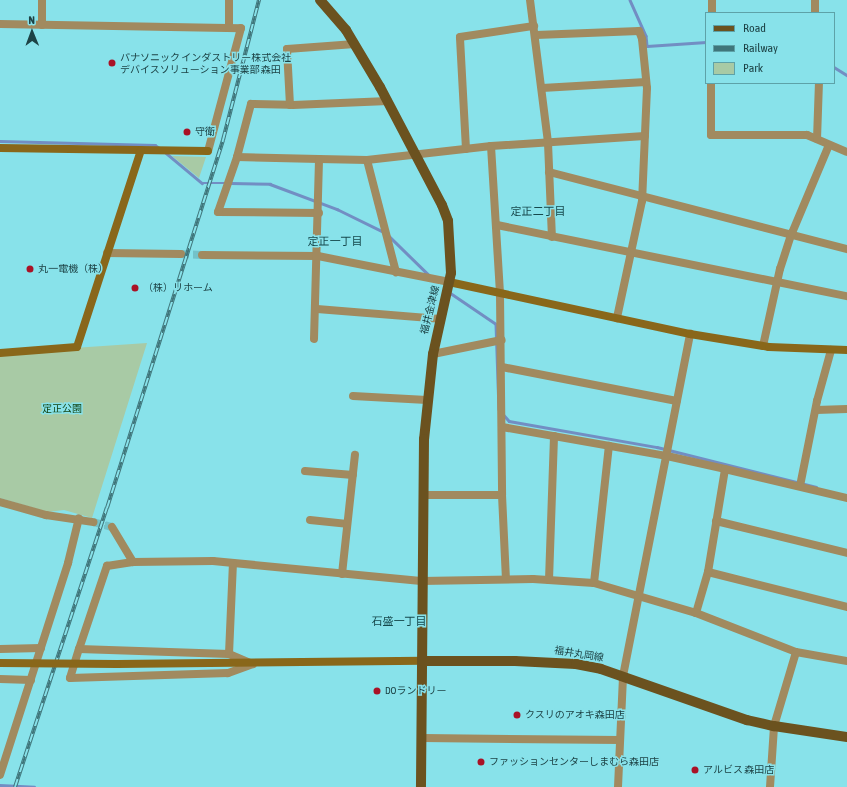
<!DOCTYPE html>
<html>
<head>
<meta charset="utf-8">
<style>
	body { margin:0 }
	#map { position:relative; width:847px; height:787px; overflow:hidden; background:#88e2ea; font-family:"Asap Condensed","Noto Sans JP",sans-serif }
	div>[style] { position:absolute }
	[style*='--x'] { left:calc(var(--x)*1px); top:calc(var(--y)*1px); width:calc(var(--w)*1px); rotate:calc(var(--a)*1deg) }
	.green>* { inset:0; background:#a8caa5 }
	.stream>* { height:2.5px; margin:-1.25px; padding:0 1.25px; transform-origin:1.25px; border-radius:1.25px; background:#728ec3 }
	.street-tunnel>* { height:8px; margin-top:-4px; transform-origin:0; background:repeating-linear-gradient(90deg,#73c2c9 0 8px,transparent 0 12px) }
	.street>* { height:8px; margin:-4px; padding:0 4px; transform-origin:4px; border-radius:4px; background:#a18a5f }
	.secondary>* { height:8px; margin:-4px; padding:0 4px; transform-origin:4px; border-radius:4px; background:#89671a }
	.primary>* { height:10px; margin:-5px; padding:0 5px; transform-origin:5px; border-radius:5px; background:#6b521f }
	.rail>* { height:4px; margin-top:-2px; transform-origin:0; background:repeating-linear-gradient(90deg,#88e2ea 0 8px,#3f757a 0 16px); box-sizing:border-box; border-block:1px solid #3f757a }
	.secondary-bridge>* { height:8px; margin:-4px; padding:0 4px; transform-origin:4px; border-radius:4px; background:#89671a }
	.dots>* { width:11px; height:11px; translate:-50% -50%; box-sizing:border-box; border:2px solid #88e2ea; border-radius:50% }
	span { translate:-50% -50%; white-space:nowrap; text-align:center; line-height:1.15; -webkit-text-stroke:3px #88e2ea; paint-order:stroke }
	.poi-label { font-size:10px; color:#1d4346 }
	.left { translate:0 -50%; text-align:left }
	.street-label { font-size:10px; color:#1d4346 }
	.park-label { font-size:10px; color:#124210 }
	.neighbourhood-label { font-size:11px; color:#16484c }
	.legend { position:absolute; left:705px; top:12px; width:130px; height:72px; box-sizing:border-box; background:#88e2ea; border:1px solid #5da2a8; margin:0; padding:5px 7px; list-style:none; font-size:12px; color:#1d4346 }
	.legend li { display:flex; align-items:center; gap:8px; height:20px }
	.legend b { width:20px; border:1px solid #5da2a8 }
	.north { position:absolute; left:12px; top:12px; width:40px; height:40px; -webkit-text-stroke:3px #88e2ea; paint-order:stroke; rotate:359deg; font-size:11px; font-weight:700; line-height:16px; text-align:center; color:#1d4346 }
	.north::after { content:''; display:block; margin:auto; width:14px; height:18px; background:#1d4346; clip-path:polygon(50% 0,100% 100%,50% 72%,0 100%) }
</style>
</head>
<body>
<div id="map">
	<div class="green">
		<i style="clip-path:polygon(172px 156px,206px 157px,199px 178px)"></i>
		<i style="clip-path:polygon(147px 343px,92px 518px,64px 510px,48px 512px,0 498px,0 353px)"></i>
	</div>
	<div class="stream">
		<i style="--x:630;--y:0;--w:39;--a:66"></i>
		<i style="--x:646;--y:36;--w:10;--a:84"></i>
		<i style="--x:647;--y:46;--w:59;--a:-3.9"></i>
		<i style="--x:834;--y:67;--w:15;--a:32"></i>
		<i style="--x:0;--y:141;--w:155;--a:1.5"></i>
		<i style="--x:155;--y:145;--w:4;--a:34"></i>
		<i style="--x:166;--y:153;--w:47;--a:39.8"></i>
		<i style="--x:202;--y:183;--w:24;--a:0"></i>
		<i style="--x:231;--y:183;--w:39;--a:1"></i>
		<i style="--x:270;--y:184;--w:72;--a:20.5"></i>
		<i style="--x:337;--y:209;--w:52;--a:26.1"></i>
		<i style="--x:389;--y:236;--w:57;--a:44.3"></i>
		<i style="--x:449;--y:292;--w:57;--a:34.2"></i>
		<i style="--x:496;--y:324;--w:85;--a:88"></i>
		<i style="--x:503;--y:414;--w:9;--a:49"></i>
		<i style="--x:509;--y:421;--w:150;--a:10"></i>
		<i style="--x:657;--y:447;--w:164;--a:14.1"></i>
		<i style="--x:0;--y:785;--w:34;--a:3"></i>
	</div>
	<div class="street-tunnel">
		<i style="--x:181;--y:254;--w:21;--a:3"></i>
		<i style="--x:93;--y:522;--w:20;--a:15"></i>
	</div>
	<div class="street">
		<i style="--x:42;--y:0;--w:25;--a:90"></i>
		<i style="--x:229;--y:0;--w:28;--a:90"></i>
		<i style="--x:530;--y:0;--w:144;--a:82.8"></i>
		<i style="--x:548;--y:143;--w:94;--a:87.6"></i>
		<i style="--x:712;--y:13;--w:13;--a:-90"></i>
		<i style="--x:815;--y:13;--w:13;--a:-90"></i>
		<i style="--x:0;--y:24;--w:241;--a:1"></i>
		<i style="--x:241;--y:28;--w:127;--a:105"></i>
		<i style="--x:536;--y:35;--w:103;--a:-2.2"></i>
		<i style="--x:639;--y:31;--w:9;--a:69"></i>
		<i style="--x:642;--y:39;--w:49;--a:84.2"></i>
		<i style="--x:647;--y:88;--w:113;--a:92.5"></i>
		<i style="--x:642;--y:201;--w:120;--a:102.1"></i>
		<i style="--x:711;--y:83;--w:52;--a:90"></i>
		<i style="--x:711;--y:135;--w:96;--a:0"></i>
		<i style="--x:807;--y:135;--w:43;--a:23"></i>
		<i style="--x:542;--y:88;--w:104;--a:-3.3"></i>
		<i style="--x:293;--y:105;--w:95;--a:-2.4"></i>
		<i style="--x:817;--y:139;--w:56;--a:-88"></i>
		<i style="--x:491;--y:146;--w:149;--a:86.5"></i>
		<i style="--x:500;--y:295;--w:200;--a:89.4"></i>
		<i style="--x:502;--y:495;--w:84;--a:87.3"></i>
		<i style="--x:466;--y:149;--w:112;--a:-93.1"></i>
		<i style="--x:460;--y:37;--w:75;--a:-8.5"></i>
		<i style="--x:237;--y:157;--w:82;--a:1.4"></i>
		<i style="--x:367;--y:160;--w:116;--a:75.5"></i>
		<i style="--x:549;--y:172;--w:308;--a:14.5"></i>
		<i style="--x:319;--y:213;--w:101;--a:-179.4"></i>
		<i style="--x:218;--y:212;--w:58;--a:-70.9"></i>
		<i style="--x:237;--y:157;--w:55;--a:-75.2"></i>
		<i style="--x:251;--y:104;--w:39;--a:1"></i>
		<i style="--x:290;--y:105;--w:56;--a:-93.1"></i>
		<i style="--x:287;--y:49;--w:68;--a:-4.2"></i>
		<i style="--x:497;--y:225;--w:357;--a:11.5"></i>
		<i style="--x:107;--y:253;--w:74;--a:0.8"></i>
		<i style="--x:202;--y:255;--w:116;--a:0.5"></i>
		<i style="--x:318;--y:256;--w:134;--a:11.2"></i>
		<i style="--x:317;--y:309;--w:123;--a:4.6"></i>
		<i style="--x:314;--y:339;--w:180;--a:-88.4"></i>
		<i style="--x:319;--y:159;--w:48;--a:1.2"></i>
		<i style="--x:367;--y:160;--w:125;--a:-6.4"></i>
		<i style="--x:491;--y:146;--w:154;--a:-3.7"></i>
		<i style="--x:763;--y:346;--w:79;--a:-77.6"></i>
		<i style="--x:780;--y:269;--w:38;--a:-72"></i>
		<i style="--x:792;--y:233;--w:95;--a:-67.2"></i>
		<i style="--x:433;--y:354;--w:70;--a:-11.5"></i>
		<i style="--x:502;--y:367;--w:178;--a:11"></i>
		<i style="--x:353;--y:396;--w:74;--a:3.1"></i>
		<i style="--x:816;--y:410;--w:31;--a:-2"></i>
		<i style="--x:502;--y:427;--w:168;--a:10"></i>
		<i style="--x:667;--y:456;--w:59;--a:12.6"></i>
		<i style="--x:305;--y:471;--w:48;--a:4.8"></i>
		<i style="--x:800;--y:486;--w:87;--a:-78.7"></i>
		<i style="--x:817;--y:401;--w:53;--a:-74.6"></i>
		<i style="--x:423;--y:495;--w:79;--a:0"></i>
		<i style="--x:0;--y:502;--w:48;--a:15.8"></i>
		<i style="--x:46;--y:515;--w:48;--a:8.5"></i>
		<i style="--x:310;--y:520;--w:37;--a:6"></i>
		<i style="--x:716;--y:521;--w:135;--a:13.7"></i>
		<i style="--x:112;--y:527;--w:41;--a:59"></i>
		<i style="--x:708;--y:572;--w:143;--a:14.1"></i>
		<i style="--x:342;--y:574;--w:120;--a:-83.8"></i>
		<i style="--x:549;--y:580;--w:144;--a:-88"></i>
		<i style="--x:594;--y:583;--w:138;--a:-83.8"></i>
		<i style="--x:696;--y:613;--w:43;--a:-73.7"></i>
		<i style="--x:708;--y:572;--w:104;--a:-80.6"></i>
		<i style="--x:725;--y:469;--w:125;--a:13.4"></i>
		<i style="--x:0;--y:649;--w:41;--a:-1.4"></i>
		<i style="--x:79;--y:649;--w:88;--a:-71.4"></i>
		<i style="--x:107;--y:566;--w:26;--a:-9"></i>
		<i style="--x:133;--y:562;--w:80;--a:-0.7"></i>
		<i style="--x:213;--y:561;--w:209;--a:5.5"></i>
		<i style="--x:421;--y:581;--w:112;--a:-1"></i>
		<i style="--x:533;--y:579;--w:61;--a:3.8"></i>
		<i style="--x:594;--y:583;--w:106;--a:16.4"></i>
		<i style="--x:696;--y:613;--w:107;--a:21.3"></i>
		<i style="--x:796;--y:652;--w:52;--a:10"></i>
		<i style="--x:79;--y:649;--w:150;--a:1.9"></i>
		<i style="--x:229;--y:654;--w:26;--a:23"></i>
		<i style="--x:253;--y:664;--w:27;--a:160"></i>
		<i style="--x:228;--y:673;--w:158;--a:178.2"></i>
		<i style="--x:70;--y:678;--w:30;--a:-73"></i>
		<i style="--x:229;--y:654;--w:91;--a:-87.5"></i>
		<i style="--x:0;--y:679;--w:31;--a:2"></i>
		<i style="--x:423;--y:738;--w:197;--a:0.6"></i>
		<i style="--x:0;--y:775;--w:223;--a:-72.2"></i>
		<i style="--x:68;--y:563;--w:46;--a:-76.3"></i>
		<i style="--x:618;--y:787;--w:111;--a:-87.4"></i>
		<i style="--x:623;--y:676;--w:349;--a:-78.9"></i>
		<i style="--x:770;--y:787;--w:61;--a:-86.2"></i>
		<i style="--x:774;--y:726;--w:77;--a:-73.4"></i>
	</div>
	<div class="secondary">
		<i style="--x:0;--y:148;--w:208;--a:0.8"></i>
		<i style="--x:449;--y:282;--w:247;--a:12.2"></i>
		<i style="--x:690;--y:334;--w:80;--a:9.3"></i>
		<i style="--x:769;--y:347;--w:78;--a:2.2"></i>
		<i style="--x:0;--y:353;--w:77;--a:-4.5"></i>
		<i style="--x:77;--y:347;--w:207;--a:-72"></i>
		<i style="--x:117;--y:664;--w:305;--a:-0.6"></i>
	</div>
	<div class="primary">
		<i style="--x:320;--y:0;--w:40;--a:49"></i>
		<i style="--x:346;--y:30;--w:66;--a:59.2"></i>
		<i style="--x:380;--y:87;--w:133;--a:62.3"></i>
		<i style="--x:442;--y:205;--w:17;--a:69"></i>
		<i style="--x:448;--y:221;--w:52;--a:86.7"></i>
		<i style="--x:451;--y:273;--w:83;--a:102.5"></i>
		<i style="--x:433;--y:354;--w:85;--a:96"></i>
		<i style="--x:424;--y:439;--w:348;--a:90.5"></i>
		<i style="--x:422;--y:661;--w:93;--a:0"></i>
		<i style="--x:515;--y:661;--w:61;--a:2.8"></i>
		<i style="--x:576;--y:664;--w:25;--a:11"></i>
		<i style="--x:601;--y:669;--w:155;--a:19.3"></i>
		<i style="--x:747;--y:720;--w:28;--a:13"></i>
		<i style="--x:774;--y:726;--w:74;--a:8.6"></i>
	</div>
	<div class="rail">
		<i style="--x:15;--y:787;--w:294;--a:-71.8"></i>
		<i style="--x:107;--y:508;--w:386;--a:-72.5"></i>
		<i style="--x:223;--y:140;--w:145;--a:-75.6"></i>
	</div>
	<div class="secondary-bridge">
		<i style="--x:0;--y:663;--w:117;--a:0.5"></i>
	</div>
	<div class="dots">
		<i style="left:112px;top:63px;background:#a91226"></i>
		<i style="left:187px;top:132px;background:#a91226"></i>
		<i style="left:30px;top:269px;background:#a91226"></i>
		<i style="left:135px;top:288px;background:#a91226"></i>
		<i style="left:377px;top:691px;background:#a91226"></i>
		<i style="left:517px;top:715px;background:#a91226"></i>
		<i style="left:481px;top:762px;background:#a91226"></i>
		<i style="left:695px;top:770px;background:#a91226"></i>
	</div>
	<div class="poi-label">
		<span class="left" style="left:120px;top:63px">パナソニック インダストリー株式会社<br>デバイスソリューション事業部 森田</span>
		<span class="left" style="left:195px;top:132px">守衛</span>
		<span class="left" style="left:38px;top:269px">丸一電機（株）</span>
		<span class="left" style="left:143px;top:288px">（株）リホーム</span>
		<span class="left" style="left:385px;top:691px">DOランドリー</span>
		<span class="left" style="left:525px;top:715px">クスリのアオキ森田店</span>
		<span class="left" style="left:489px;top:762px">ファッションセンターしまむら森田店</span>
		<span class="left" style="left:703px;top:770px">アルビス 森田店</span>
	</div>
	<div class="street-label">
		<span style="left:430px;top:310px;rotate:-76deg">福井金津線</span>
		<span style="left:579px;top:654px;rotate:9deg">福井丸岡線</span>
	</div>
	<div class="park-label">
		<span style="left:62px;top:409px">定正公園</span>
	</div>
	<div class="neighbourhood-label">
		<span style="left:538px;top:211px">定正二丁目</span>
		<span style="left:335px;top:241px">定正一丁目</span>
		<span style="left:399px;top:621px">石盛一丁目</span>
	</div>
	<ul class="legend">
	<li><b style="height:5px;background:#6b521f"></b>Road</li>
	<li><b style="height:5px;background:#3f757a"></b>Railway</li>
	<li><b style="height:11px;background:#a8caa5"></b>Park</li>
	</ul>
	<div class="north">N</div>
</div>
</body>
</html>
